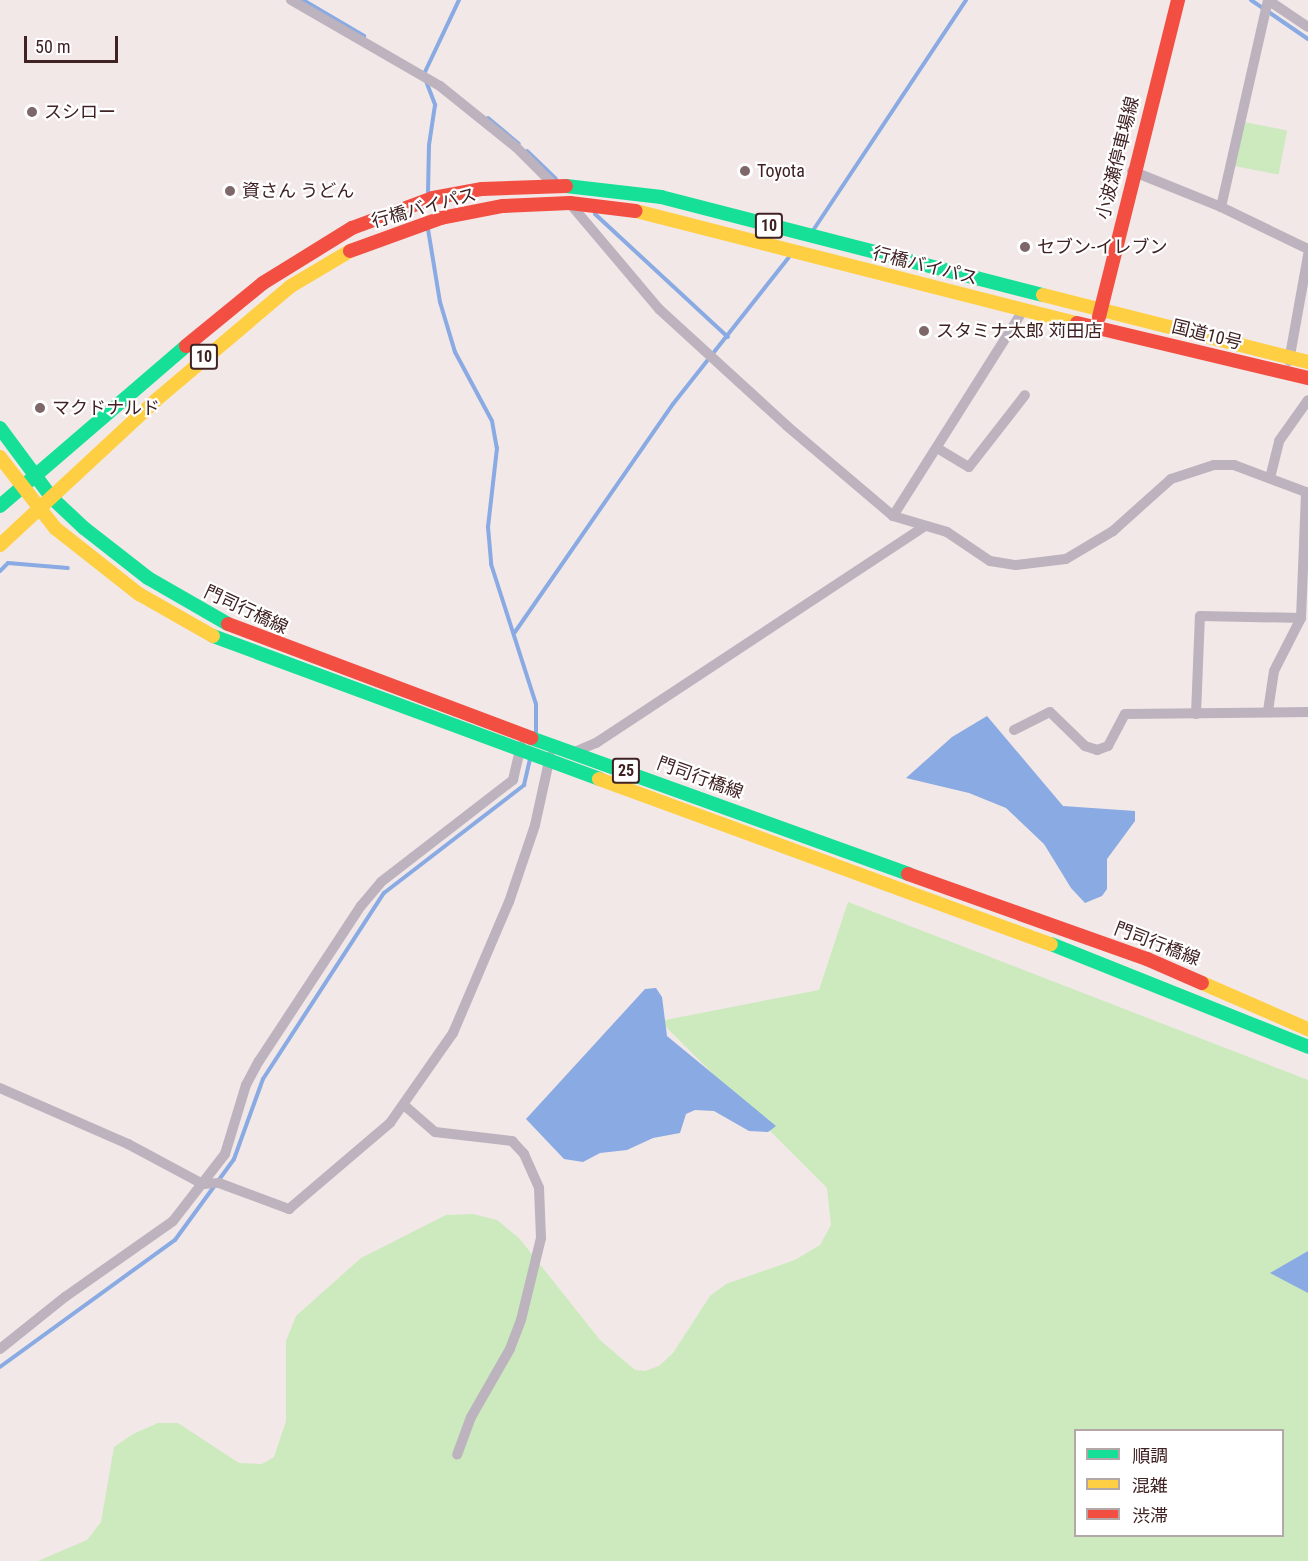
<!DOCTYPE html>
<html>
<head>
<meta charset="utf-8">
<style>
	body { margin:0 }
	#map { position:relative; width:1308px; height:1561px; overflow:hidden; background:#f2e8e8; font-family:"Roboto Condensed","Noto Sans JP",sans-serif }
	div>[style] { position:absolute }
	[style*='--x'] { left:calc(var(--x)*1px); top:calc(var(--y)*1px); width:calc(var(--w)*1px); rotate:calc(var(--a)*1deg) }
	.green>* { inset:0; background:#cceabe; transform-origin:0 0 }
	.water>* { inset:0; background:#89aae2 }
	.stream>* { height:4px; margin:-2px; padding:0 2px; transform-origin:2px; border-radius:2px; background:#89aae2 }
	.street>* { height:10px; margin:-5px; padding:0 5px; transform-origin:5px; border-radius:5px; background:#bcb3be }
	.fast>* { height:14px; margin:-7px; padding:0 7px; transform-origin:7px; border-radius:7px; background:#16e098 }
	.slow>* { height:14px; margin:-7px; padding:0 7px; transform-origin:7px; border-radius:7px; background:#ffcf43 }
	.jam>* { height:14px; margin:-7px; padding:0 7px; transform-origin:7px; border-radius:7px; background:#f24e42 }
	.dots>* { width:16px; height:16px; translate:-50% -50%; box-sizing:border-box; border:3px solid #fff; border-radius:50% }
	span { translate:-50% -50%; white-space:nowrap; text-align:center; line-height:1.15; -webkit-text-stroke:4.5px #fff; paint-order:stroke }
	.shield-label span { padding:2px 4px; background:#fff; border:2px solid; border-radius:4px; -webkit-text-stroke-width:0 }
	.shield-label { font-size:16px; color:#402223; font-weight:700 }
	.poi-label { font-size:18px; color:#402223 }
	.left { translate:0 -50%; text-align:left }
	.street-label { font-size:18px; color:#402223 }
	.legend { position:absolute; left:1074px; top:1429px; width:210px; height:108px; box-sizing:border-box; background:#fff; border:2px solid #b3a7a7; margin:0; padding:8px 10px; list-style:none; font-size:18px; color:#402223 }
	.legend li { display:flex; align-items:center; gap:12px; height:30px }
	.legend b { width:30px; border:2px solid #b3a7a7 }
	.scale { position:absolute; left:24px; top:36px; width:94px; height:27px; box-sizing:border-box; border:3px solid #402223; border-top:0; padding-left:8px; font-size:18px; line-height:21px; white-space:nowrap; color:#402223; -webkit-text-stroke:4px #fff; paint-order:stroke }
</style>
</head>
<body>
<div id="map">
	<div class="green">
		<i style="left:1244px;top:122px;width:44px;height:45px;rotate:11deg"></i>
		<i style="clip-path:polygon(evenodd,848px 902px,1308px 1080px,1308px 1251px,1271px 1273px,1308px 1293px,1308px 1561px,38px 1561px,87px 1540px,101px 1522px,114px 1447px,133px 1434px,158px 1423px,178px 1423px,239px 1463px,262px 1464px,274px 1457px,286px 1421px,286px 1341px,296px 1316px,361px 1258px,446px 1215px,473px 1214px,497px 1220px,519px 1238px,600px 1340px,635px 1370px,645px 1371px,659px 1366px,673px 1353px,710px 1296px,726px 1284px,795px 1260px,820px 1245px,831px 1225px,827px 1188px,660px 1021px,819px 990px,848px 902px,1076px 1430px,1282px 1430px,1282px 1536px,1076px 1536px,1076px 1430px)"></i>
	</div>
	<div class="water">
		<i style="clip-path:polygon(987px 716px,1063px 806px,1135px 811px,1135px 821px,1107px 859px,1107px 889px,1102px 896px,1085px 903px,1071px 888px,1044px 844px,1006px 808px,969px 793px,906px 778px,952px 737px)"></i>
		<i style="clip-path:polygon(656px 988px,662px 997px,667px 1036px,776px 1126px,768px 1132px,749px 1131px,714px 1111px,695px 1110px,686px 1114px,680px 1133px,653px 1138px,627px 1150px,600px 1153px,583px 1162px,564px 1159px,526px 1119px,645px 989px)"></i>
		<i style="clip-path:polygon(1308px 1251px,1308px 1293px,1270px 1273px)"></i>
	</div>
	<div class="stream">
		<i style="--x:303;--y:0;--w:71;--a:30.5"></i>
		<i style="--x:1251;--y:0;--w:69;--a:34.4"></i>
		<i style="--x:424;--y:74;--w:82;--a:-64.7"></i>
		<i style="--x:426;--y:81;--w:26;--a:69"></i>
		<i style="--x:435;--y:105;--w:40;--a:98.5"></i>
		<i style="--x:429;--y:145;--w:47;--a:91.2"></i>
		<i style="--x:488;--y:118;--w:40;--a:40"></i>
		<i style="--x:527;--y:151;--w:40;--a:44"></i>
		<i style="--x:595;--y:214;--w:181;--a:42.8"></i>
		<i style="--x:428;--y:229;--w:74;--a:80.7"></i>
		<i style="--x:440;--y:302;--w:52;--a:73.3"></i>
		<i style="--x:455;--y:352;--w:78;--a:61.8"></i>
		<i style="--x:492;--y:421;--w:27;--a:80"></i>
		<i style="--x:497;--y:448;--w:80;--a:96.5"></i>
		<i style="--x:488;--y:527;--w:37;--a:85"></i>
		<i style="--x:491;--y:564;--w:147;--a:72.2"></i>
		<i style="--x:536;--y:704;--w:30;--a:90"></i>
		<i style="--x:814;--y:229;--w:275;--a:-56.4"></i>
		<i style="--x:0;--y:571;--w:11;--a:-45"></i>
		<i style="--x:8;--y:563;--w:60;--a:4.8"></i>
		<i style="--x:515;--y:632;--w:277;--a:-55.3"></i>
		<i style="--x:673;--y:404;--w:187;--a:-51.7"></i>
		<i style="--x:0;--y:1367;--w:216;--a:-36"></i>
		<i style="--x:175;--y:1240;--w:100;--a:-53.9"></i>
		<i style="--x:234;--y:1159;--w:85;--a:-70.1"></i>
		<i style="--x:263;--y:1079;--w:222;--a:-57"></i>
		<i style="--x:384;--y:893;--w:177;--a:-37.6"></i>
		<i style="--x:524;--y:785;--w:27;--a:-77"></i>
	</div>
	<div class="street">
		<i style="--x:291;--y:0;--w:172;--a:30"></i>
		<i style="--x:440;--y:86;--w:97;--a:38.8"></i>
		<i style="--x:516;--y:147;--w:54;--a:45"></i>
		<i style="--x:1132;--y:171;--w:96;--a:22"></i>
		<i style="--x:1221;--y:207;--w:97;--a:25.8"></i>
		<i style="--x:572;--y:206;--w:135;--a:49.8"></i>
		<i style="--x:659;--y:309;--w:173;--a:42.4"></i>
		<i style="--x:787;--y:426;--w:139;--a:40.3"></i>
		<i style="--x:893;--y:516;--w:56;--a:16.5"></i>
		<i style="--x:947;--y:532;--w:52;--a:34"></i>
		<i style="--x:990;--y:561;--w:26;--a:9"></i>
		<i style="--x:1016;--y:565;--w:50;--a:-6.8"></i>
		<i style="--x:1066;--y:559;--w:55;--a:-30.8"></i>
		<i style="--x:1113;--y:531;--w:78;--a:-41.9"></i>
		<i style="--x:1171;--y:479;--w:45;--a:-18"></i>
		<i style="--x:1214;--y:465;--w:20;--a:0"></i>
		<i style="--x:1234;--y:465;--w:79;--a:20.7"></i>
		<i style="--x:1221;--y:207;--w:212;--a:-77.2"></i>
		<i style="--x:1268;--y:0;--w:48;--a:34"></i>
		<i style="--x:1289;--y:361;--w:108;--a:-79.8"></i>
		<i style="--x:937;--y:448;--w:37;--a:31"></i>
		<i style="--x:969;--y:467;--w:91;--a:-52.1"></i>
		<i style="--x:1270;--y:478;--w:38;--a:-76"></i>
		<i style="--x:1279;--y:441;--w:50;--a:-54.7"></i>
		<i style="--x:893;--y:516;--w:244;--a:-57.7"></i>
		<i style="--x:1268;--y:711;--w:40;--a:-81.5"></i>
		<i style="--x:1274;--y:671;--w:59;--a:-63"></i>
		<i style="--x:1301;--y:618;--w:126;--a:-87.7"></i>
		<i style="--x:1196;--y:714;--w:98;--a:-87.7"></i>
		<i style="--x:1200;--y:616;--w:101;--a:1.1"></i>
		<i style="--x:1014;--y:730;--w:40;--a:-26.6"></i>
		<i style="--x:1050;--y:712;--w:49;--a:44.2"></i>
		<i style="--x:1085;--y:746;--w:13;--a:18"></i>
		<i style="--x:1097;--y:750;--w:12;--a:-20"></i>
		<i style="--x:1108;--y:746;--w:36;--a:-62"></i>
		<i style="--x:1125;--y:714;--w:183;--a:-0.6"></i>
		<i style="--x:572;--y:753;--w:26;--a:-23"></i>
		<i style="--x:596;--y:743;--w:394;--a:-33.4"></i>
		<i style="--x:0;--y:1088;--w:140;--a:23.6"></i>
		<i style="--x:128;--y:1144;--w:85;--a:28.1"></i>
		<i style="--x:203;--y:1184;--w:16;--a:-4"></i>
		<i style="--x:219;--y:1183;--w:75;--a:20.4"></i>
		<i style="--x:289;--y:1209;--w:133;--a:-40.4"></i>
		<i style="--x:390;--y:1123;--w:110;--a:-55"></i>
		<i style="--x:453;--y:1033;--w:142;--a:-66.9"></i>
		<i style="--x:509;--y:902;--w:81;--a:-71.3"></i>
		<i style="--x:535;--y:825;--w:70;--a:-77.6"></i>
		<i style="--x:404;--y:1105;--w:41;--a:41.1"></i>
		<i style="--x:435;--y:1132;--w:78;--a:6.7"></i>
		<i style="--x:512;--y:1141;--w:18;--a:47"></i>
		<i style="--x:524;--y:1154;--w:37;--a:66"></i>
		<i style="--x:539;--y:1188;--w:50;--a:87.7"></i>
		<i style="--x:541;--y:1238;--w:84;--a:103.7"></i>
		<i style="--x:521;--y:1320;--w:31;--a:111"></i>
		<i style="--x:510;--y:1349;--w:78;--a:119.8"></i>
		<i style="--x:471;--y:1417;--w:40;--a:110.2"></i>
		<i style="--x:0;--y:1349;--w:83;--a:-38.7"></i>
		<i style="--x:65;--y:1297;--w:132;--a:-35.1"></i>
		<i style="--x:173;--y:1221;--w:85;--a:-52.2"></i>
		<i style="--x:225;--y:1154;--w:72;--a:-73.1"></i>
		<i style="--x:246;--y:1085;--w:27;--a:-62"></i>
		<i style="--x:259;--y:1061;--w:186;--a:-56.7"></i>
		<i style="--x:361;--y:906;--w:31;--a:-50"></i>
		<i style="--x:381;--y:882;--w:167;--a:-37.7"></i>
		<i style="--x:513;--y:780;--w:35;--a:-77"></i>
	</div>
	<div class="fast">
		<i style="--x:566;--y:186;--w:96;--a:6.6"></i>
		<i style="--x:661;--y:197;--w:394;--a:14.4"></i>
		<i style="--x:0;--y:428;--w:87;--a:53.4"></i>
		<i style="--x:52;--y:498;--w:44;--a:43.2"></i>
		<i style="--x:84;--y:528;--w:81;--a:38"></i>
		<i style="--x:148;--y:578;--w:92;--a:29.9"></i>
		<i style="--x:0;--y:506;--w:245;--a:-40.7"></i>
		<i style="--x:213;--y:636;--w:412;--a:20.3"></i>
		<i style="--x:531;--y:738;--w:401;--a:19.8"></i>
		<i style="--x:1051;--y:944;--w:277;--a:21.8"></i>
	</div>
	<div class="slow">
		<i style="--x:636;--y:211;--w:455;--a:14.3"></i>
		<i style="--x:1043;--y:295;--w:273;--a:14.2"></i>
		<i style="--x:0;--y:457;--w:90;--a:52.2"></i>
		<i style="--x:55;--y:528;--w:107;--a:38.2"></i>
		<i style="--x:139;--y:594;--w:85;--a:29.6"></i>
		<i style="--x:0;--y:545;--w:213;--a:-42.9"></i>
		<i style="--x:156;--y:400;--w:177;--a:-40.2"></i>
		<i style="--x:291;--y:286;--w:69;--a:-30.7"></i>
		<i style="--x:599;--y:779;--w:481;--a:20.1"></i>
		<i style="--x:1202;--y:983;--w:116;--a:23.5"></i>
	</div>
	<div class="jam">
		<i style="--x:350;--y:251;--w:97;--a:-19.9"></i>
		<i style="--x:441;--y:218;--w:63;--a:-11"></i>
		<i style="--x:503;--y:206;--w:67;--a:-2.6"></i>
		<i style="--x:570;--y:203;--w:66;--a:6.9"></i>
		<i style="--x:1099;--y:317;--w:327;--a:-76"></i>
		<i style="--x:1077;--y:323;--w:237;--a:13.4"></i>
		<i style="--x:186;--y:346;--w:99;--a:-39.3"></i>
		<i style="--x:263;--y:283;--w:105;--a:-31.7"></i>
		<i style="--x:352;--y:228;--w:86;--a:-20.3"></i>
		<i style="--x:433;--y:198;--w:50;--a:-10.4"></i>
		<i style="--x:482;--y:189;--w:84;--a:-2"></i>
		<i style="--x:228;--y:624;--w:324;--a:20.6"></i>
		<i style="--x:908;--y:874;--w:254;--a:19.6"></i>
		<i style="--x:1147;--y:959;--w:60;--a:23.6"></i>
	</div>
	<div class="dots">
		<i style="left:32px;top:112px;background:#7e6768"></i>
		<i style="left:745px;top:171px;background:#7e6768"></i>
		<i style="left:230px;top:191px;background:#7e6768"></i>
		<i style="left:1025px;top:247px;background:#7e6768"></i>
		<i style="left:924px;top:331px;background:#7e6768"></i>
		<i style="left:40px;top:408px;background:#7e6768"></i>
	</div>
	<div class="shield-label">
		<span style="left:769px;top:226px">10</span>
		<span style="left:204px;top:357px">10</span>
		<span style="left:626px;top:771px">25</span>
	</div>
	<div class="poi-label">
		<span class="left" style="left:44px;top:112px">スシロー</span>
		<span class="left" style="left:757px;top:171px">Toyota</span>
		<span class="left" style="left:242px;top:191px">資さん うどん</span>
		<span class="left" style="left:1037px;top:247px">セブン-イレブン</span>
		<span class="left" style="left:936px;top:331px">スタミナ太郎 苅田店</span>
		<span class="left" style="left:52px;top:408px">マクドナルド</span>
	</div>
	<div class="street-label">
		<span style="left:1118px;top:158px;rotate:-76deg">小波瀬停車場線</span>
		<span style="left:424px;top:208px;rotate:-15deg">行橋バイパス</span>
		<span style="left:925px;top:266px;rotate:14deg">行橋バイパス</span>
		<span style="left:1207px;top:335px;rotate:14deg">国道10号</span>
		<span style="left:246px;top:610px;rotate:25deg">門司行橋線</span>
		<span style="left:700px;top:778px;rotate:20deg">門司行橋線</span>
		<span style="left:1157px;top:944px;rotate:21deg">門司行橋線</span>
	</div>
	<ul class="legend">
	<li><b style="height:8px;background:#16e098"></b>順調</li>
	<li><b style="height:8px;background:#ffcf43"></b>混雑</li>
	<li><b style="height:8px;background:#f24e42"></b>渋滞</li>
	</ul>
	<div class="scale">50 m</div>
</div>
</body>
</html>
